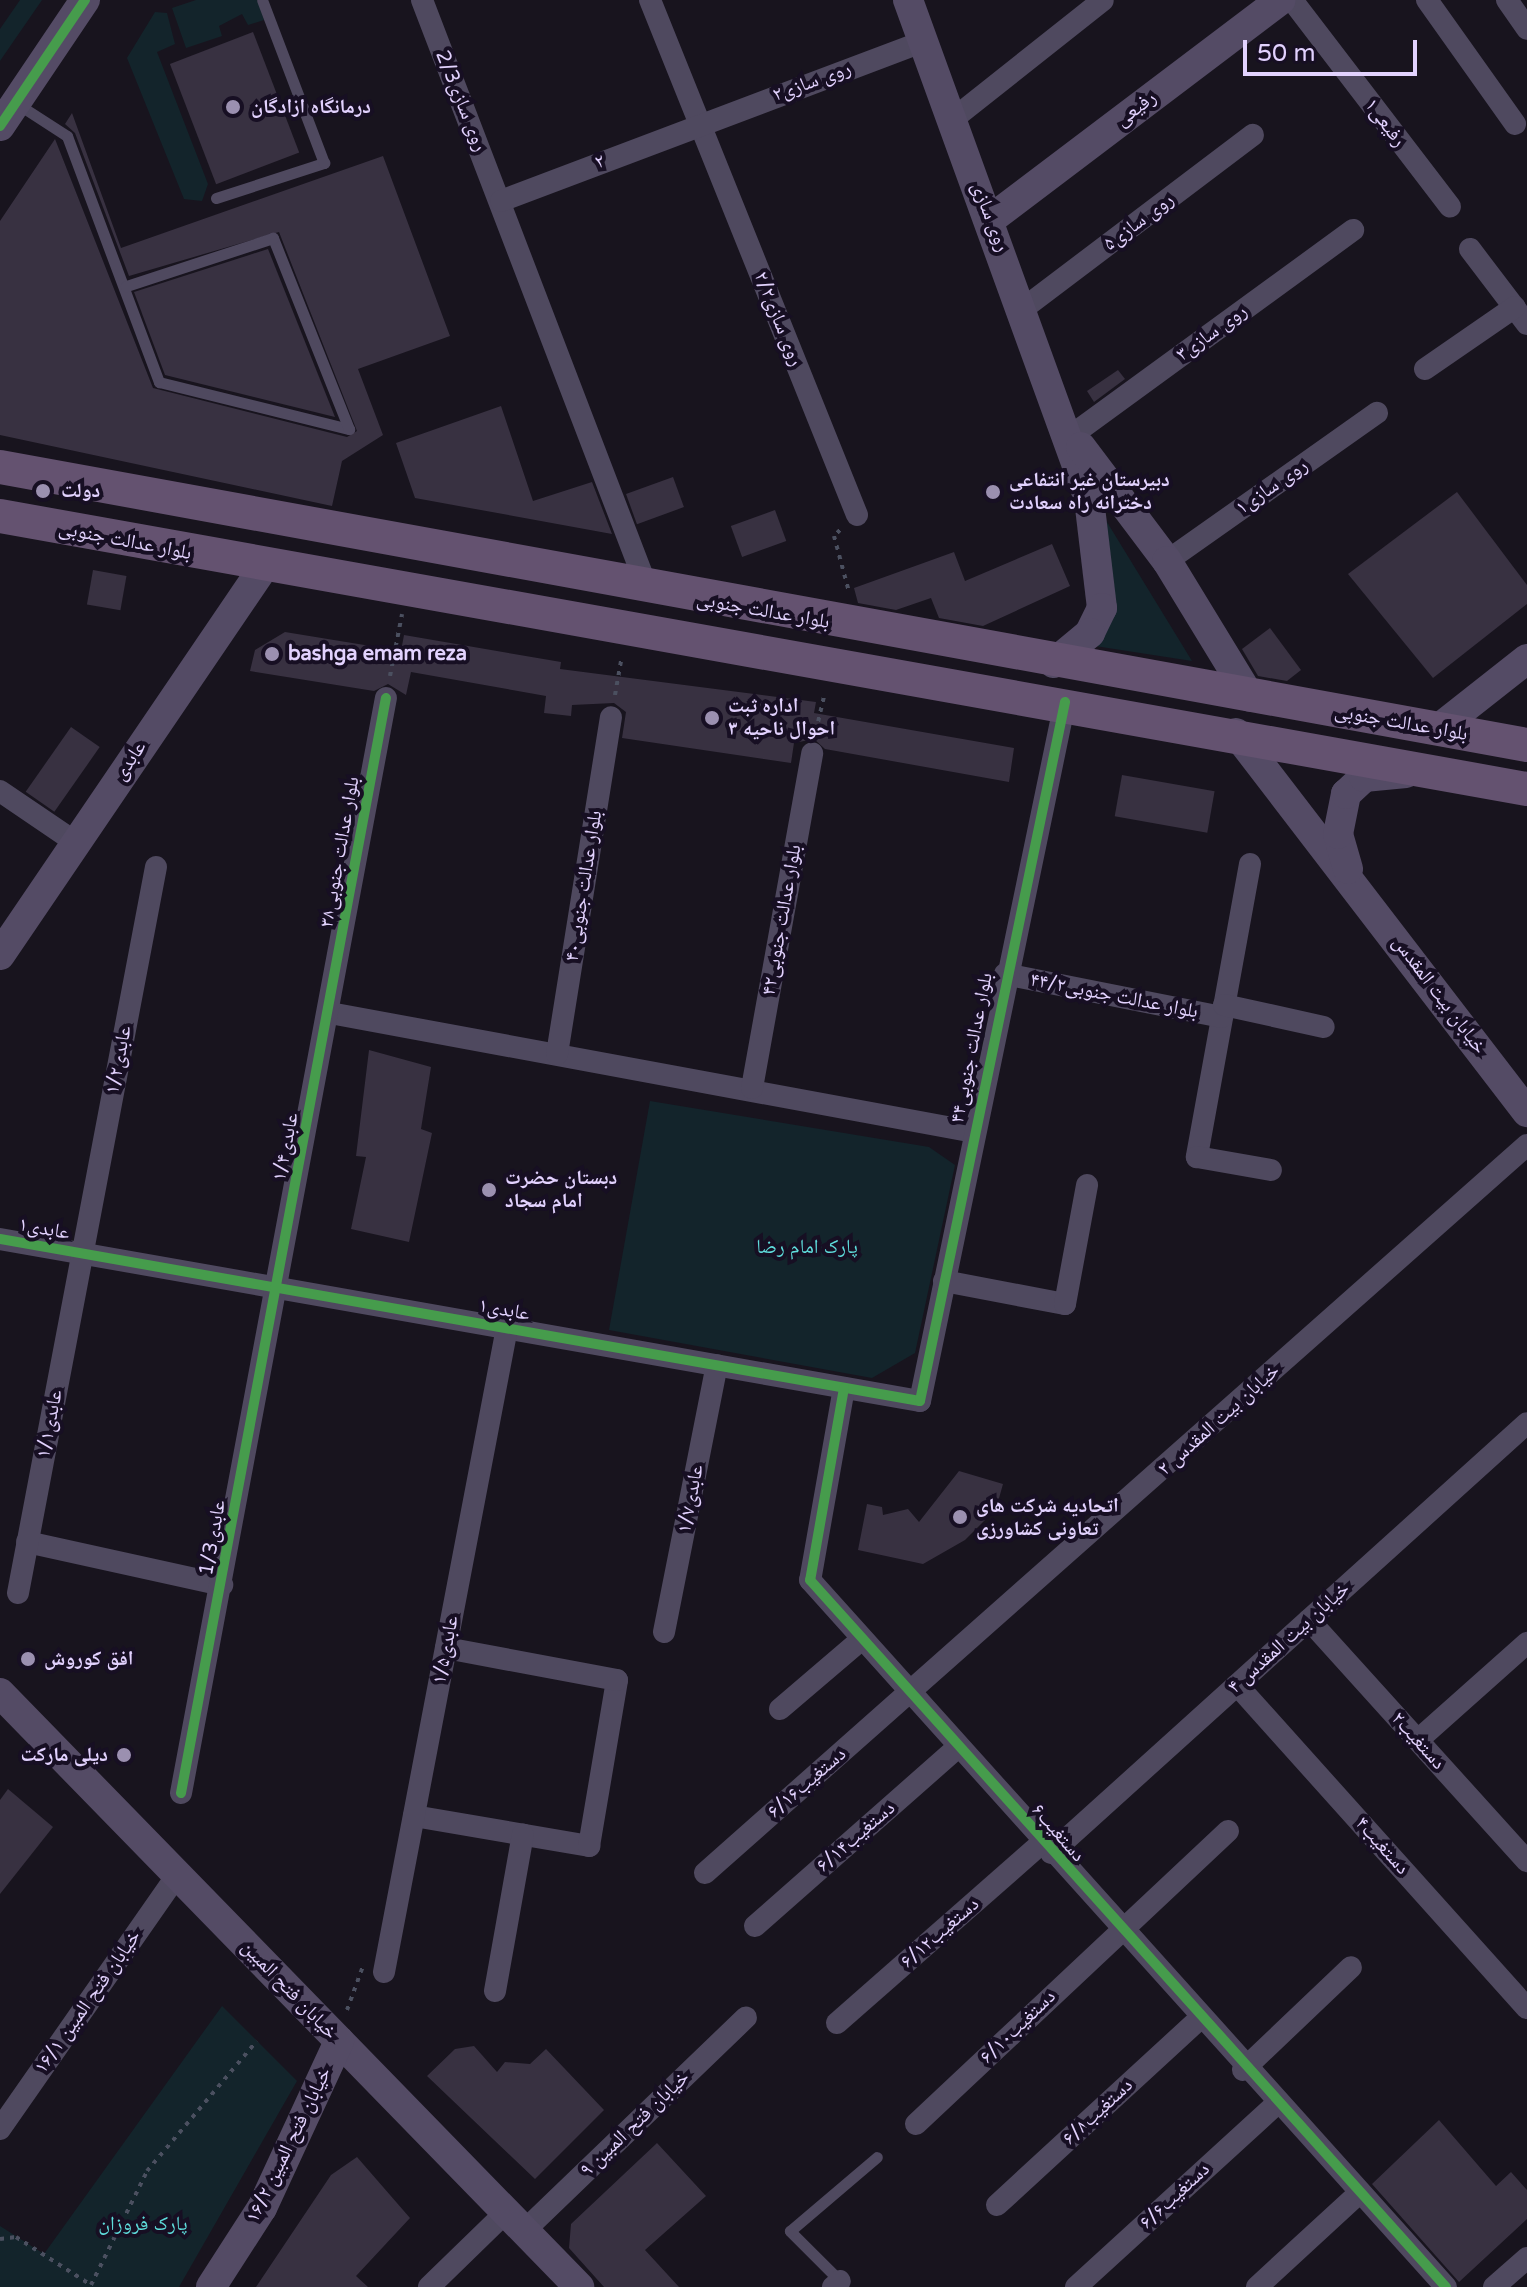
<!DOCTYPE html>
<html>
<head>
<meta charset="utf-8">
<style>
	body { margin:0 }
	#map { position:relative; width:1527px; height:2287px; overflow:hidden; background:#18141e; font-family:"Varela Round","Noto Naskh Arabic",sans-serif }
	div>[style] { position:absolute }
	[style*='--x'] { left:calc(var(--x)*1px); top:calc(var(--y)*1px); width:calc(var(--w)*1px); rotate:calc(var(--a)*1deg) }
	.green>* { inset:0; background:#13242b }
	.building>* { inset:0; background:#383141; transform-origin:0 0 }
	.path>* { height:4px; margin-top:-2px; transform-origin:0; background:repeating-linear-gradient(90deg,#4b5060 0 4px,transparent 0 10px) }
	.lane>* { height:11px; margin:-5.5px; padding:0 5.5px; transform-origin:5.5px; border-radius:5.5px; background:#4f495f }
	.street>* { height:22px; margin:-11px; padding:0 11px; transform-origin:11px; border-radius:11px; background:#4f495f }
	.secondary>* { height:30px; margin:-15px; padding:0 15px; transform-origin:15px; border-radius:15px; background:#544b65 }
	.primary>* { height:34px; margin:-17px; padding:0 17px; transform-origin:17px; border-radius:17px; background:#645270 }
	.cycleway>* { height:10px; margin:-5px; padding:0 5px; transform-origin:5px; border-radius:5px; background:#469c4c }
	.dots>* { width:22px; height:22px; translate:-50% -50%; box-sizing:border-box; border:4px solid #170f23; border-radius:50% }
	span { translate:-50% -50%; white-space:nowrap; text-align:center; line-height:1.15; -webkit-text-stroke:8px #170f23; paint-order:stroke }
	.street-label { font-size:20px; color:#e2d2fe }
	.poi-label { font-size:20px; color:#e2d2fe; font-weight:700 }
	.left { translate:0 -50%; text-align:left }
	.right { translate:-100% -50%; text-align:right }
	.park-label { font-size:20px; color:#5fdddc }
	.scale { position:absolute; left:1243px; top:40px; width:174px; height:36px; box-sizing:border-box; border:4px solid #e2d2fe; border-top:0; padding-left:10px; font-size:24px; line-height:28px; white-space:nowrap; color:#e2d2fe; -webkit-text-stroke:6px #170f23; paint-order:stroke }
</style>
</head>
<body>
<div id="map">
	<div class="green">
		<i style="clip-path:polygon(20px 0,42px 0,0 61px,0 29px)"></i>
		<i style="clip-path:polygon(196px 0,258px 0,264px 20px,248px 25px,242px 14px,219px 26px,222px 36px,186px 48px,172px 8px)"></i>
		<i style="clip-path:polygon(155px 12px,167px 13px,175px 44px,157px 52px,208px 184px,202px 201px,184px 199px,127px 58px)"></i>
		<i style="clip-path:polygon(1099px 509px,1192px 661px,1095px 646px)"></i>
		<i style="clip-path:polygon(650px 1101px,929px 1147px,955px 1165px,915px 1353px,872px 1378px,609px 1330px)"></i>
		<i style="clip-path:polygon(222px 2006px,297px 2081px,179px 2287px,0 2287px,0 2226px,44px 2254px)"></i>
	</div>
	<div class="building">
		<i style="left:253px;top:32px;width:129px;height:89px;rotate:69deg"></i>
		<i style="clip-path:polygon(72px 113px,121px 248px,383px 156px,450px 336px,358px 369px,383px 435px,342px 461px,332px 506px,0 435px,0 221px,55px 139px,153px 388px,347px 437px,357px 431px,279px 232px,129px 276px,75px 133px,65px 124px)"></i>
		<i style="clip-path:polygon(268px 249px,335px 417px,165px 375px,134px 292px)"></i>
		<i style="clip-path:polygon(1118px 370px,1125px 379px,1094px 402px,1087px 391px)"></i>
		<i style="clip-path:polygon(501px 406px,533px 501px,592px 482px,612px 534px,415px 498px,396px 443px)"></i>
		<i style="left:673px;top:477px;width:32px;height:50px;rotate:70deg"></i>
		<i style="clip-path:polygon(1457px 492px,1527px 585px,1527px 604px,1433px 678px,1348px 574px)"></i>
		<i style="left:775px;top:510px;width:33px;height:47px;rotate:70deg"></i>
		<i style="clip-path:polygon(1052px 544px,1070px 586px,983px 626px,939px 618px,931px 598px,896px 610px,858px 603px,854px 588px,954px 552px,965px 581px)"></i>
		<i style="left:93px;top:570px;width:34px;height:35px;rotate:10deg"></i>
		<i style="clip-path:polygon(1270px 628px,1301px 670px,1287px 681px,1258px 676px,1242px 649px)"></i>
		<i style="clip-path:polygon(285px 632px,401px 651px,404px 635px,561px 662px,560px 669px,816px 702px,814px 713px,1014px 748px,1009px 782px,825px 749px,814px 739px,794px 743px,791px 763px,622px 738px,626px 712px,614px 703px,572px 705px,571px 716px,544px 713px,546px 696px,411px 672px,406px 695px,388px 684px,374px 691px,250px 671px,255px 650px)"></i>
		<i style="left:71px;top:727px;width:35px;height:79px;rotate:35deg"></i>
		<i style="left:1122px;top:775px;width:94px;height:42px;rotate:10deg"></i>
		<i style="clip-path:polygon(369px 1050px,431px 1067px,421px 1129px,432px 1133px,409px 1242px,351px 1229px,366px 1157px,356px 1156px)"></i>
		<i style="clip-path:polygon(959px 1471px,1003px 1484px,996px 1509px,965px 1540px,923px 1564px,858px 1550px,867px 1504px,882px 1507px,883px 1515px,908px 1509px,919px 1522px)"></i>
		<i style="clip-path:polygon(8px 1789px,53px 1827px,0 1894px,0 1800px)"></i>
		<i style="clip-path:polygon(474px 2046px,497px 2072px,505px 2062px,530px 2064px,546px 2049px,604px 2110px,535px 2179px,427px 2076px,455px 2049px)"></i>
		<i style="clip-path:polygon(1439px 2120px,1496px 2186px,1511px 2172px,1527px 2190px,1527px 2219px,1459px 2282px,1372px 2184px)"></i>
		<i style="clip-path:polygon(657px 2143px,706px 2196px,645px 2250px,679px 2287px,604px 2287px,569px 2248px,571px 2224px)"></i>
		<i style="clip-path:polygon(357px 2157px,410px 2218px,356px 2276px,368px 2287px,256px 2287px,331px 2175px)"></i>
	</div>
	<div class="path">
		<i style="--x:840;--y:530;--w:8;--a:135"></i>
		<i style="--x:834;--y:536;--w:58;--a:75"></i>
		<i style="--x:390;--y:676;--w:63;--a:-79"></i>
		<i style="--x:615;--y:695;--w:39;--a:-80"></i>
		<i style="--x:816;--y:731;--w:39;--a:-77"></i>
		<i style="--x:347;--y:2010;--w:47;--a:-70"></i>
		<i style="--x:0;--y:2239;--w:16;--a:-7"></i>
		<i style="--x:16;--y:2237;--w:89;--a:32.6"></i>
		<i style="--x:91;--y:2285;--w:127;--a:-63.8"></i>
		<i style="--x:147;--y:2171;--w:170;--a:-49.8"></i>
	</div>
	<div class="lane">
		<i style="--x:16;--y:103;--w:61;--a:32.9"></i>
		<i style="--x:67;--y:136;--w:263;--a:69.5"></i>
		<i style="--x:159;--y:382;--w:196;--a:13.9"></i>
		<i style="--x:349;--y:429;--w:206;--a:-111.7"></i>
		<i style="--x:273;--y:238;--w:155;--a:161.9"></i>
		<i style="--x:216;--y:198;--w:114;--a:-18"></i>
		<i style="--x:324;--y:163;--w:174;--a:-110.8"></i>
		<i style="--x:840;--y:2281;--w:71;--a:-135"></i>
		<i style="--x:790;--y:2231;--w:114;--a:-40.4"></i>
	</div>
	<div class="street">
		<i style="--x:422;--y:0;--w:632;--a:69.04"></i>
		<i style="--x:650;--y:0;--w:555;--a:68.1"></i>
		<i style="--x:1292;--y:0;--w:260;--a:52.6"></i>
		<i style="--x:1427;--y:0;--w:152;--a:54.6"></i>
		<i style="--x:1507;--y:0;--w:35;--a:55"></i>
		<i style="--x:953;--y:119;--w:191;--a:-38.4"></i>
		<i style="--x:501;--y:201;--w:452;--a:-20.7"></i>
		<i style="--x:1470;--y:249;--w:94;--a:52.8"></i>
		<i style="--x:1024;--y:308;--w:287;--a:-37.1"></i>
		<i style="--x:1425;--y:369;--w:109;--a:-34.6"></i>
		<i style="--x:1072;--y:435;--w:348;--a:-36.1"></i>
		<i style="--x:1167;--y:561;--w:257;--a:-35.2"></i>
		<i style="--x:0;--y:791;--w:91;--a:34.2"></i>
		<i style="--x:1250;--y:864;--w:298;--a:100.3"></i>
		<i style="--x:1197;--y:1157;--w:75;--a:10"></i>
		<i style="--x:1005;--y:974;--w:221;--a:11.2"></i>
		<i style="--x:1224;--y:1005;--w:102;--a:12.4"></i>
		<i style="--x:330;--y:1013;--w:655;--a:10.47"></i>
		<i style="--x:557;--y:1054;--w:341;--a:-80.9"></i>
		<i style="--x:752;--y:1088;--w:340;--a:-79.8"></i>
		<i style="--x:0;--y:1239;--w:934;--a:9.99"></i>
		<i style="--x:920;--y:1401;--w:714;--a:-78.28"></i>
		<i style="--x:944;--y:1281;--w:123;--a:10.8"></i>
		<i style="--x:1065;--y:1304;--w:121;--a:-79.5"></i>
		<i style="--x:844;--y:1388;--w:195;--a:100"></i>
		<i style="--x:810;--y:1580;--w:951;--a:48.03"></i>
		<i style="--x:27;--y:1542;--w:200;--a:12.4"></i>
		<i style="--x:18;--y:1593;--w:739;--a:-79.24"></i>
		<i style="--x:1309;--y:1620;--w:325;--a:47.9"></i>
		<i style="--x:664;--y:1632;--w:272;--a:-78.8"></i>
		<i style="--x:1237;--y:1685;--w:434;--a:48.1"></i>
		<i style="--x:780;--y:1709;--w:108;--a:-40.5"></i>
		<i style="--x:1418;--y:1740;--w:146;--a:-41.7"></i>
		<i style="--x:181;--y:1793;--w:1114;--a:-79.4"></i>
		<i style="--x:414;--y:1816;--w:178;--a:9.7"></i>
		<i style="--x:589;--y:1846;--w:168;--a:-80.4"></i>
		<i style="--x:617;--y:1680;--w:174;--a:-169.4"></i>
		<i style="--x:1051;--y:1853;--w:641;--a:-42.09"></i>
		<i style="--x:705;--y:1873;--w:1098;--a:-41.53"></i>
		<i style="--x:755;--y:1926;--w:271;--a:-41.4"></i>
		<i style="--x:384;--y:1972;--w:656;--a:-79.19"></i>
		<i style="--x:495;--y:1991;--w:159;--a:-79.9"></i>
		<i style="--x:837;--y:2023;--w:273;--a:-41.3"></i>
		<i style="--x:1243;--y:2070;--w:149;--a:-43.6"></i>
		<i style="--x:916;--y:2124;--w:428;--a:-43.2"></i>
		<i style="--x:0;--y:2129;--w:310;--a:-55.1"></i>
		<i style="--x:997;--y:2205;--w:275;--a:-42.6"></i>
		<i style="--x:524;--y:2231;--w:308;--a:-43.9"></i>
		<i style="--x:429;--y:2287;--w:107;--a:-44.2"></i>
		<i style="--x:833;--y:2287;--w:9;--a:-41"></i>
		<i style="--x:1076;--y:2287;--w:270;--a:-42.4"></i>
		<i style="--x:1257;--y:2287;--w:137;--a:-42.6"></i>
		<i style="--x:1494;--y:2287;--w:44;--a:-41.3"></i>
	</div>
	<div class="secondary">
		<i style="--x:908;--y:0;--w:531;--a:70.06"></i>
		<i style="--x:1089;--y:499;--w:110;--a:83.2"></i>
		<i style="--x:1102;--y:608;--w:28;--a:116"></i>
		<i style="--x:1090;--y:633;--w:47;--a:140.2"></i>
		<i style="--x:0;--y:126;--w:152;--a:-56"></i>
		<i style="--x:991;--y:219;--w:363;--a:-37.1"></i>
		<i style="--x:1081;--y:447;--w:143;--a:53"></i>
		<i style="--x:1167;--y:561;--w:159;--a:58.6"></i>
		<i style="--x:1438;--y:729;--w:113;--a:-38.2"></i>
		<i style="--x:1236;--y:733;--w:478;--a:52.5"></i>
		<i style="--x:1348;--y:869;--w:36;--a:-106"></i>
		<i style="--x:1338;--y:834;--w:41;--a:-78.7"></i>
		<i style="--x:1346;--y:794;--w:25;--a:-43"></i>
		<i style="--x:1364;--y:777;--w:42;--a:-5.4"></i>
		<i style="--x:0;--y:955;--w:467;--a:-55.8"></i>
		<i style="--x:0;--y:1693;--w:830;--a:45.73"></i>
		<i style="--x:211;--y:2287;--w:94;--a:-57.2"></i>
		<i style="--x:262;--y:2208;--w:184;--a:-65.2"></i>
	</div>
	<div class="primary">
		<i style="--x:0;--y:467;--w:1552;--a:10.32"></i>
		<i style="--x:0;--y:516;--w:1551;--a:10.14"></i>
	</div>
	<div class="cycleway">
		<i style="--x:0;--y:126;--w:152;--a:-56"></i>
		<i style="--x:0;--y:1239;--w:934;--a:9.99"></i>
		<i style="--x:920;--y:1401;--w:714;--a:-78.28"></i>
		<i style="--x:844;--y:1388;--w:195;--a:100"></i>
		<i style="--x:810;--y:1580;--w:951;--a:48.03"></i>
		<i style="--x:181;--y:1793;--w:1114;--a:-79.4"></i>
	</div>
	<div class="dots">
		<i style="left:233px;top:107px;background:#9b90b0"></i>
		<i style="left:43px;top:491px;background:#9b90b0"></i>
		<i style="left:993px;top:492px;background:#9b90b0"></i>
		<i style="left:272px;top:654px;background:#9b90b0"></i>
		<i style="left:712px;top:718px;background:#9b90b0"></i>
		<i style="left:489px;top:1190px;background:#9b90b0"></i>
		<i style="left:960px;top:1517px;background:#9b90b0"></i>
		<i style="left:28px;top:1659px;background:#9b90b0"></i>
		<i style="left:124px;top:1755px;background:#9b90b0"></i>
	</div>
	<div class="street-label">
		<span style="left:812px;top:82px;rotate:-20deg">روی سازی۲</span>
		<span style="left:461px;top:101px;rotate:68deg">روی سازی2/3</span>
		<span style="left:1136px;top:109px;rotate:-37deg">رفیعی</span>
		<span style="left:1385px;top:123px;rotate:53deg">رفیعی۱</span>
		<span style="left:600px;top:162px;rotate:-21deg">۲</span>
		<span style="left:990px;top:217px;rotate:69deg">روی سازی</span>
		<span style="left:1139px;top:222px;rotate:-37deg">روی سازی۵</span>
		<span style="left:778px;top:319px;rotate:68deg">روی سازی۲/۲</span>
		<span style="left:1212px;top:333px;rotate:-36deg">روی سازی۳</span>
		<span style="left:1272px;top:487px;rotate:-35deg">روی سازی۱</span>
		<span style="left:125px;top:541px;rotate:11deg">بلوار عدالت جنوبی</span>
		<span style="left:763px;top:611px;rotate:10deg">بلوار عدالت جنوبی</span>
		<span style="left:1401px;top:723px;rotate:10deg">بلوار عدالت جنوبی</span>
		<span style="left:130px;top:761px;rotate:-56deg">عابدی</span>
		<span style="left:340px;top:852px;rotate:-80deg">بلوار عدالت جنوبی۳۸</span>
		<span style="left:584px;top:886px;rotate:-81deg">بلوار عدالت جنوبی۴۰</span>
		<span style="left:782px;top:920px;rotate:-80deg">بلوار عدالت جنوبی۴۲</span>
		<span style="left:1439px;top:995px;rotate:53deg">خیابان بیت المقدس</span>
		<span style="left:1114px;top:996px;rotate:11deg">بلوار عدالت جنوبی۴۴/۲</span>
		<span style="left:972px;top:1048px;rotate:-79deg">بلوار عدالت جنوبی۴۴</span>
		<span style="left:119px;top:1060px;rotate:-79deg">عابدی۱/۲</span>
		<span style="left:286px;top:1147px;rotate:-79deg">عابدی۱/۴</span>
		<span style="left:44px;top:1229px;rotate:10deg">عابدی۱</span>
		<span style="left:504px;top:1310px;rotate:10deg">۱عابدی</span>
		<span style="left:1219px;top:1420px;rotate:-42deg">خیابان بیت المقدس ۲</span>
		<span style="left:50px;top:1424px;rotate:-79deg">عابدی۱/۱</span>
		<span style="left:691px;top:1499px;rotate:-79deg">عابدی۱/۷</span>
		<span style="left:213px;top:1538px;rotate:-80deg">عابدی1/3</span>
		<span style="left:1289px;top:1638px;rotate:-42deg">خیابان بیت المقدس ۴</span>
		<span style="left:446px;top:1650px;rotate:-79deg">عابدی۱/۵</span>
		<span style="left:1418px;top:1741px;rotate:48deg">۲دستغیب</span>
		<span style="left:807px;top:1783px;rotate:-41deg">دستغیب۶/۱۶</span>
		<span style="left:1058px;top:1833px;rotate:49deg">دستغیب۶</span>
		<span style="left:856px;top:1837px;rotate:-41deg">دستغیب۶/۱۴</span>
		<span style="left:1382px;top:1846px;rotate:48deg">دستغیب۴</span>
		<span style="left:940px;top:1933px;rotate:-41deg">دستغیب۶/۱۲</span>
		<span style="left:289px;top:1990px;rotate:46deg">خیابان فتح المبین</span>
		<span style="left:88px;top:2002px;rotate:-55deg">خیابان فتح المبین ۱۶/۱</span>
		<span style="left:1018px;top:2027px;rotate:-44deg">دستغیب۶/۱۰</span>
		<span style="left:1098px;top:2112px;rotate:-43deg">دستغیب۶/۸</span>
		<span style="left:635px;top:2124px;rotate:-44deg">خیابان فتح المبین ۹</span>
		<span style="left:289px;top:2145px;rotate:-64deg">خیابان فتح المبین ۱۶/۲</span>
		<span style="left:1175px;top:2196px;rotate:-43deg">دستغیب۶/۶</span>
	</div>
	<div class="poi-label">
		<span class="left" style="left:251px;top:107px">درمانگاه ازادگان</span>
		<span class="left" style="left:1009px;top:492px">دبیرستان غیر انتفاعی<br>دخترانه راه سعادت</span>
		<span class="left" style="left:61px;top:491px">دولت</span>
		<span class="left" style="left:288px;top:654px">bashga emam reza</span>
		<span class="left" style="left:728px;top:718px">اداره ثبت<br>احوال ناحیه ۳</span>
		<span class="left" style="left:505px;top:1190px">دبستان حضرت<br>امام سجاد</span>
		<span class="left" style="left:976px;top:1518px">اتحادیه شرکت های<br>تعاونی کشاورزی</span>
		<span class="left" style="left:44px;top:1659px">افق کوروش</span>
		<span class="right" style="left:108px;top:1755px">دیلی مارکت</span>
	</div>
	<div class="park-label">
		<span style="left:807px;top:1247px">پارک امام رضا</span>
		<span style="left:143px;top:2224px">پارک فروزان</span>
	</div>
	<div class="scale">50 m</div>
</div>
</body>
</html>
